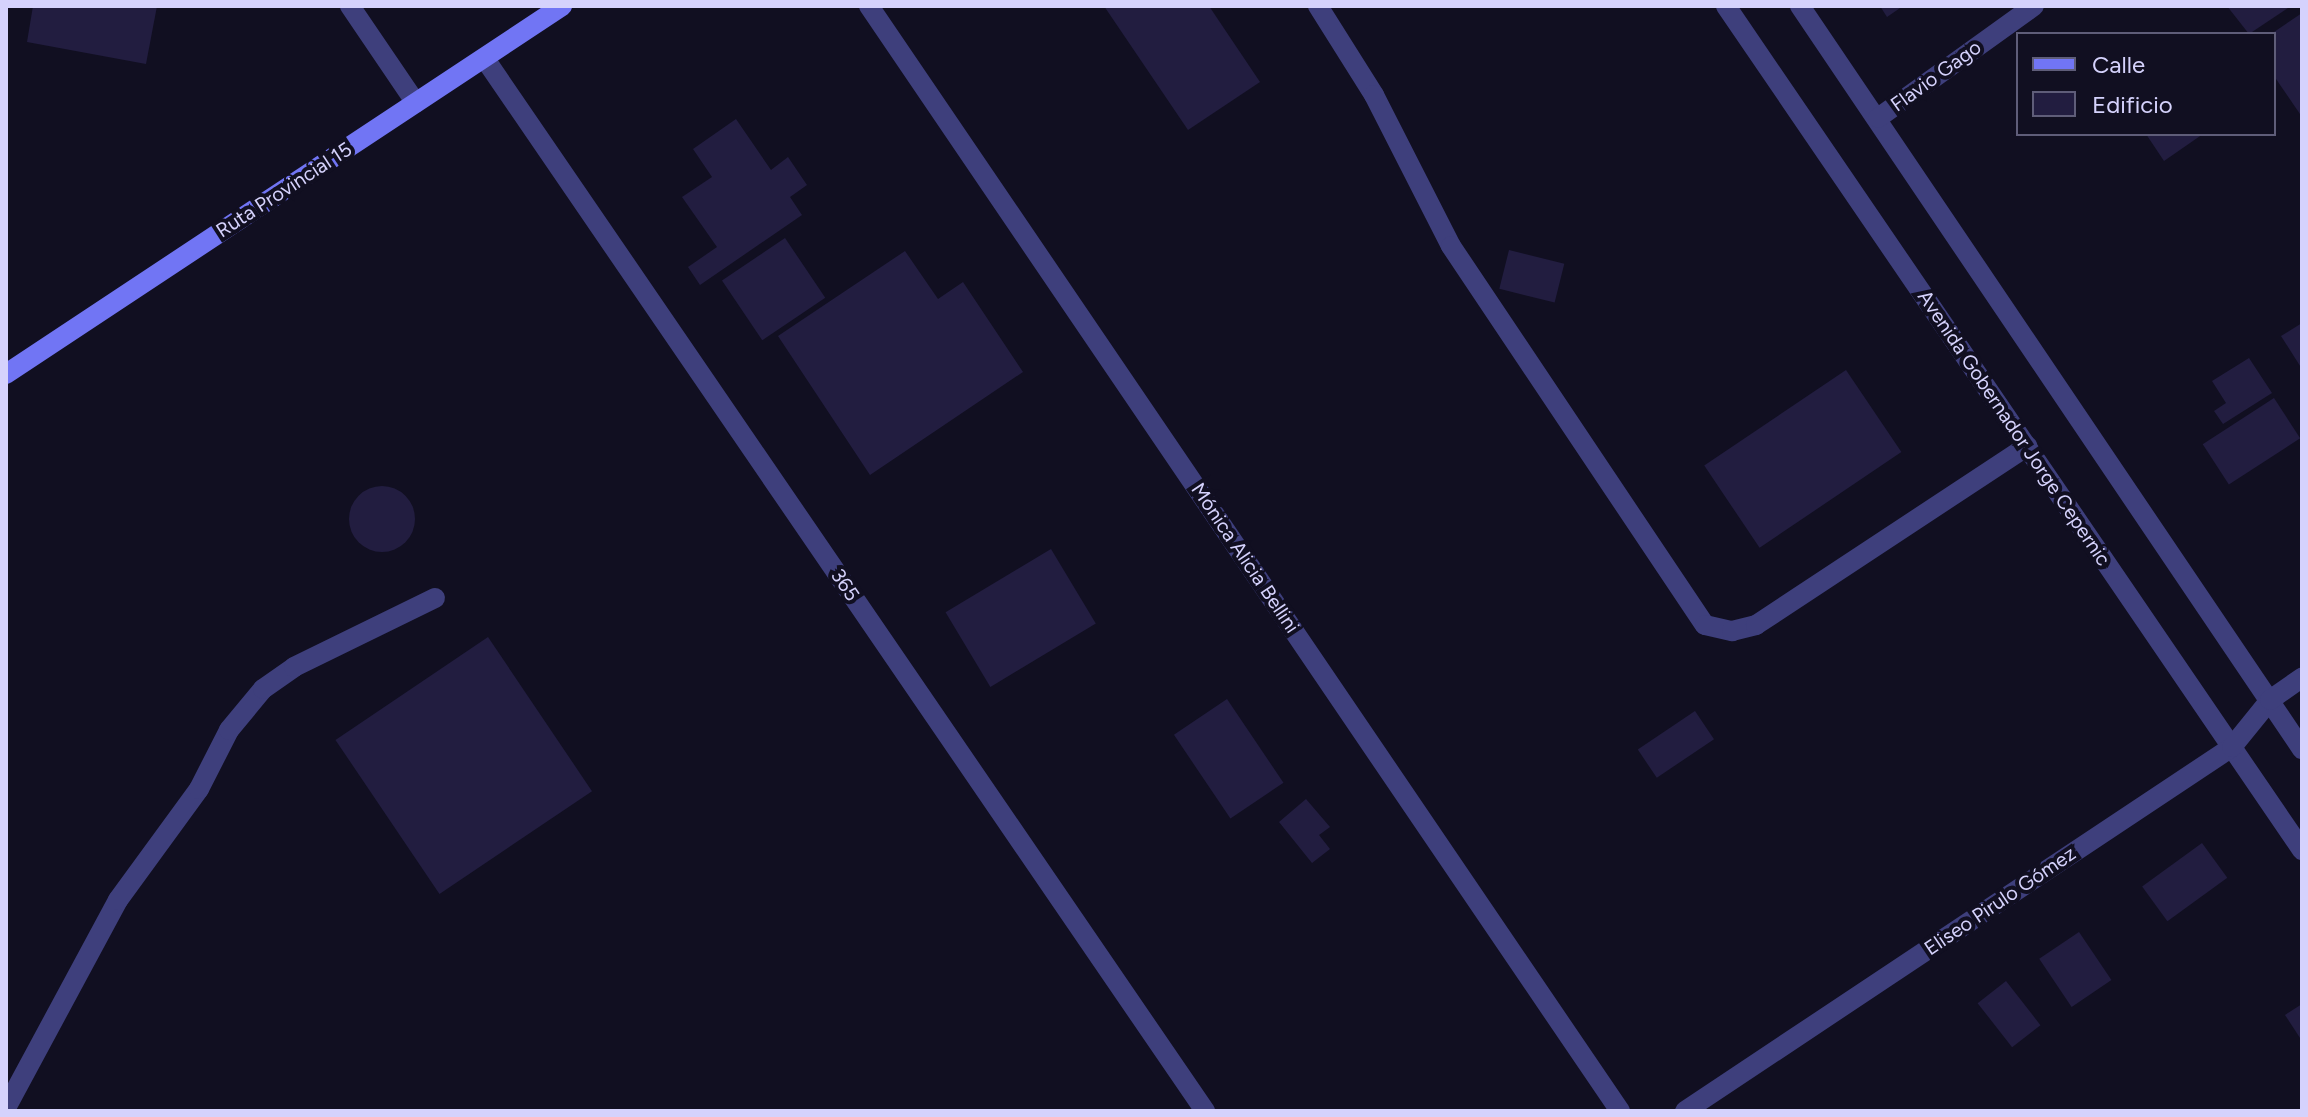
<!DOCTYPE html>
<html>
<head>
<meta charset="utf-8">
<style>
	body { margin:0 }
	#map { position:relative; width:2308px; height:1117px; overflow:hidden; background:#110f21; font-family:Figtree,sans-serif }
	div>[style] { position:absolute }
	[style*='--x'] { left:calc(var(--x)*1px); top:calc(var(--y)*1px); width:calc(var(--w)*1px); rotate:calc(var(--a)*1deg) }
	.building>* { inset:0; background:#221d40; transform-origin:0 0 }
	.round { border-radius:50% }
	.service>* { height:20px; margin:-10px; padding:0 10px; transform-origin:10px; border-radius:10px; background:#3e3f7c }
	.minor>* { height:20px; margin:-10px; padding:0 10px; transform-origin:10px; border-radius:10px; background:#3e3f7c }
	.secondary>* { height:20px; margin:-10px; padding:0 10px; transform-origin:10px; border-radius:10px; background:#7175f4 }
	span { translate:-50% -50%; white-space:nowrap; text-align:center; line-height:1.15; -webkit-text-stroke:8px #110f21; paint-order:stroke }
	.street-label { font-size:20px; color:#d5d2fc }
	.frame { position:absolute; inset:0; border:8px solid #d5d2fc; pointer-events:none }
	.legend { position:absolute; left:2016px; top:32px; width:260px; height:104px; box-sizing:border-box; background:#110f21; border:2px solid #5f5d79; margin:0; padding:10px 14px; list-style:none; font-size:24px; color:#d5d2fc }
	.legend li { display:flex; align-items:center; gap:16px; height:40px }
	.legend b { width:40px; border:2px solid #5f5d79 }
</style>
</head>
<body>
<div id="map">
	<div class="building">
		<i style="clip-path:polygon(33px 6px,157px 6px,146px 64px,27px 42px)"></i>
		<i style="clip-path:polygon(1104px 6px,1209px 6px,1260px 82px,1188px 130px)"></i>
		<i style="clip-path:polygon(1880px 6px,1903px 6px,1887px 17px)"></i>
		<i style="clip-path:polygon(2227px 6px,2291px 6px,2249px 34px)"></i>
		<i style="clip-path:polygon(2302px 13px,2302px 117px,2274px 76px,2274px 32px)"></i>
		<i style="clip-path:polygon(736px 119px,771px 170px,788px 157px,807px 185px,790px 197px,802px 215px,700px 285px,688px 267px,717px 247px,682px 197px,712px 177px,693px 149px)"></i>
		<i style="clip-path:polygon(2146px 134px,2203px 134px,2164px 161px)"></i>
		<i style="left:785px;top:238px;width:72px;height:76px;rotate:56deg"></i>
		<i style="left:1509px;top:250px;width:57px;height:40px;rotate:14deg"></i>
		<i style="clip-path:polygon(905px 251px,938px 299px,963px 282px,1023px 372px,870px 475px,778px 336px)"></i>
		<i style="clip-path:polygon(2302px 323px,2302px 369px,2281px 336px)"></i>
		<i style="clip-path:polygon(2249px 358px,2272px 393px,2223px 424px,2214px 411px,2226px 403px,2212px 381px)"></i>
		<i style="left:1846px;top:370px;width:99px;height:171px;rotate:56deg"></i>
		<i style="left:2274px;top:398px;width:48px;height:85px;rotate:57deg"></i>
		<i class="round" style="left:349px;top:486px;width:66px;height:66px"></i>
		<i style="left:1051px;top:549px;width:87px;height:123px;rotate:59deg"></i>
		<i style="left:488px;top:637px;width:186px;height:184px;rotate:56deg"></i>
		<i style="left:1227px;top:699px;width:101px;height:64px;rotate:56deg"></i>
		<i style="left:1695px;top:711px;width:34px;height:69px;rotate:56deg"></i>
		<i style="clip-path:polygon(1306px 799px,1330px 827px,1319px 835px,1330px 849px,1312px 863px,1279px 822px)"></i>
		<i style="left:2202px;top:843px;width:43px;height:74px;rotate:54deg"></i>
		<i style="left:2079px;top:932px;width:58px;height:48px;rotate:56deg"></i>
		<i style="left:2006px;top:981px;width:56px;height:36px;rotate:52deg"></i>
		<i style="clip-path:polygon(2302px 1004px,2302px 1041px,2285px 1015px)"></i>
	</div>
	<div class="service">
		<i style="--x:1318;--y:6;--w:105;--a:57.8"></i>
		<i style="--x:1374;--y:95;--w:169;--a:63"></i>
		<i style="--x:1451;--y:246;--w:456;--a:56.2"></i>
		<i style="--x:1705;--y:625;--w:28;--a:13"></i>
		<i style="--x:1732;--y:631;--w:25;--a:-14"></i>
		<i style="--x:1756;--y:625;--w:325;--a:-33.4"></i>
		<i style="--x:6;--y:1108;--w:236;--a:-61.7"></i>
		<i style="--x:118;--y:900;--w:137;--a:-53.9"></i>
		<i style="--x:199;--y:789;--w:66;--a:-63"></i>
		<i style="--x:229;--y:730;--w:53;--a:-50.3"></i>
		<i style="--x:263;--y:689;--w:38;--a:-35"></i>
		<i style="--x:294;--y:667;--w:157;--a:-26.1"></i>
	</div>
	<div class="minor">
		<i style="--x:350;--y:6;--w:117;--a:55.8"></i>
		<i style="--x:869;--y:6;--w:1336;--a:55.8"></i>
		<i style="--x:1726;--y:6;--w:1022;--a:55.69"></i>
		<i style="--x:1800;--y:6;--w:897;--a:55.96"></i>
		<i style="--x:485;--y:59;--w:1275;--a:55.61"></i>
		<i style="--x:1878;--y:118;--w:192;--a:-35.7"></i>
		<i style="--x:1685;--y:1111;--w:657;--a:-33.64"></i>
		<i style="--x:2232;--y:747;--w:60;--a:-51"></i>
		<i style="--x:2270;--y:700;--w:39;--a:-35"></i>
	</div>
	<div class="secondary">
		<i style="--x:6;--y:374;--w:667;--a:-33.5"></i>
	</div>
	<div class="street-label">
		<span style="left:1936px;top:76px;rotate:-36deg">Flavio Gago</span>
		<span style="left:284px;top:190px;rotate:-33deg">Ruta Provincial 15</span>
		<span style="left:2014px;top:428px;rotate:56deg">Avenida Gobernador Jorge Cepernic</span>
		<span style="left:1245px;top:558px;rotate:56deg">Mónica Alicia Bellini</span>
		<span style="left:845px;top:585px;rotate:56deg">365</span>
		<span style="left:2000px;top:901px;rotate:-34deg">Eliseo Pirulo Gómez</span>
	</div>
	<div class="frame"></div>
	<ul class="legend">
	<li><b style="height:10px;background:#7175f4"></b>Calle</li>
	<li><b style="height:22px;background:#221d40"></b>Edificio</li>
	</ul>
</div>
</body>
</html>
